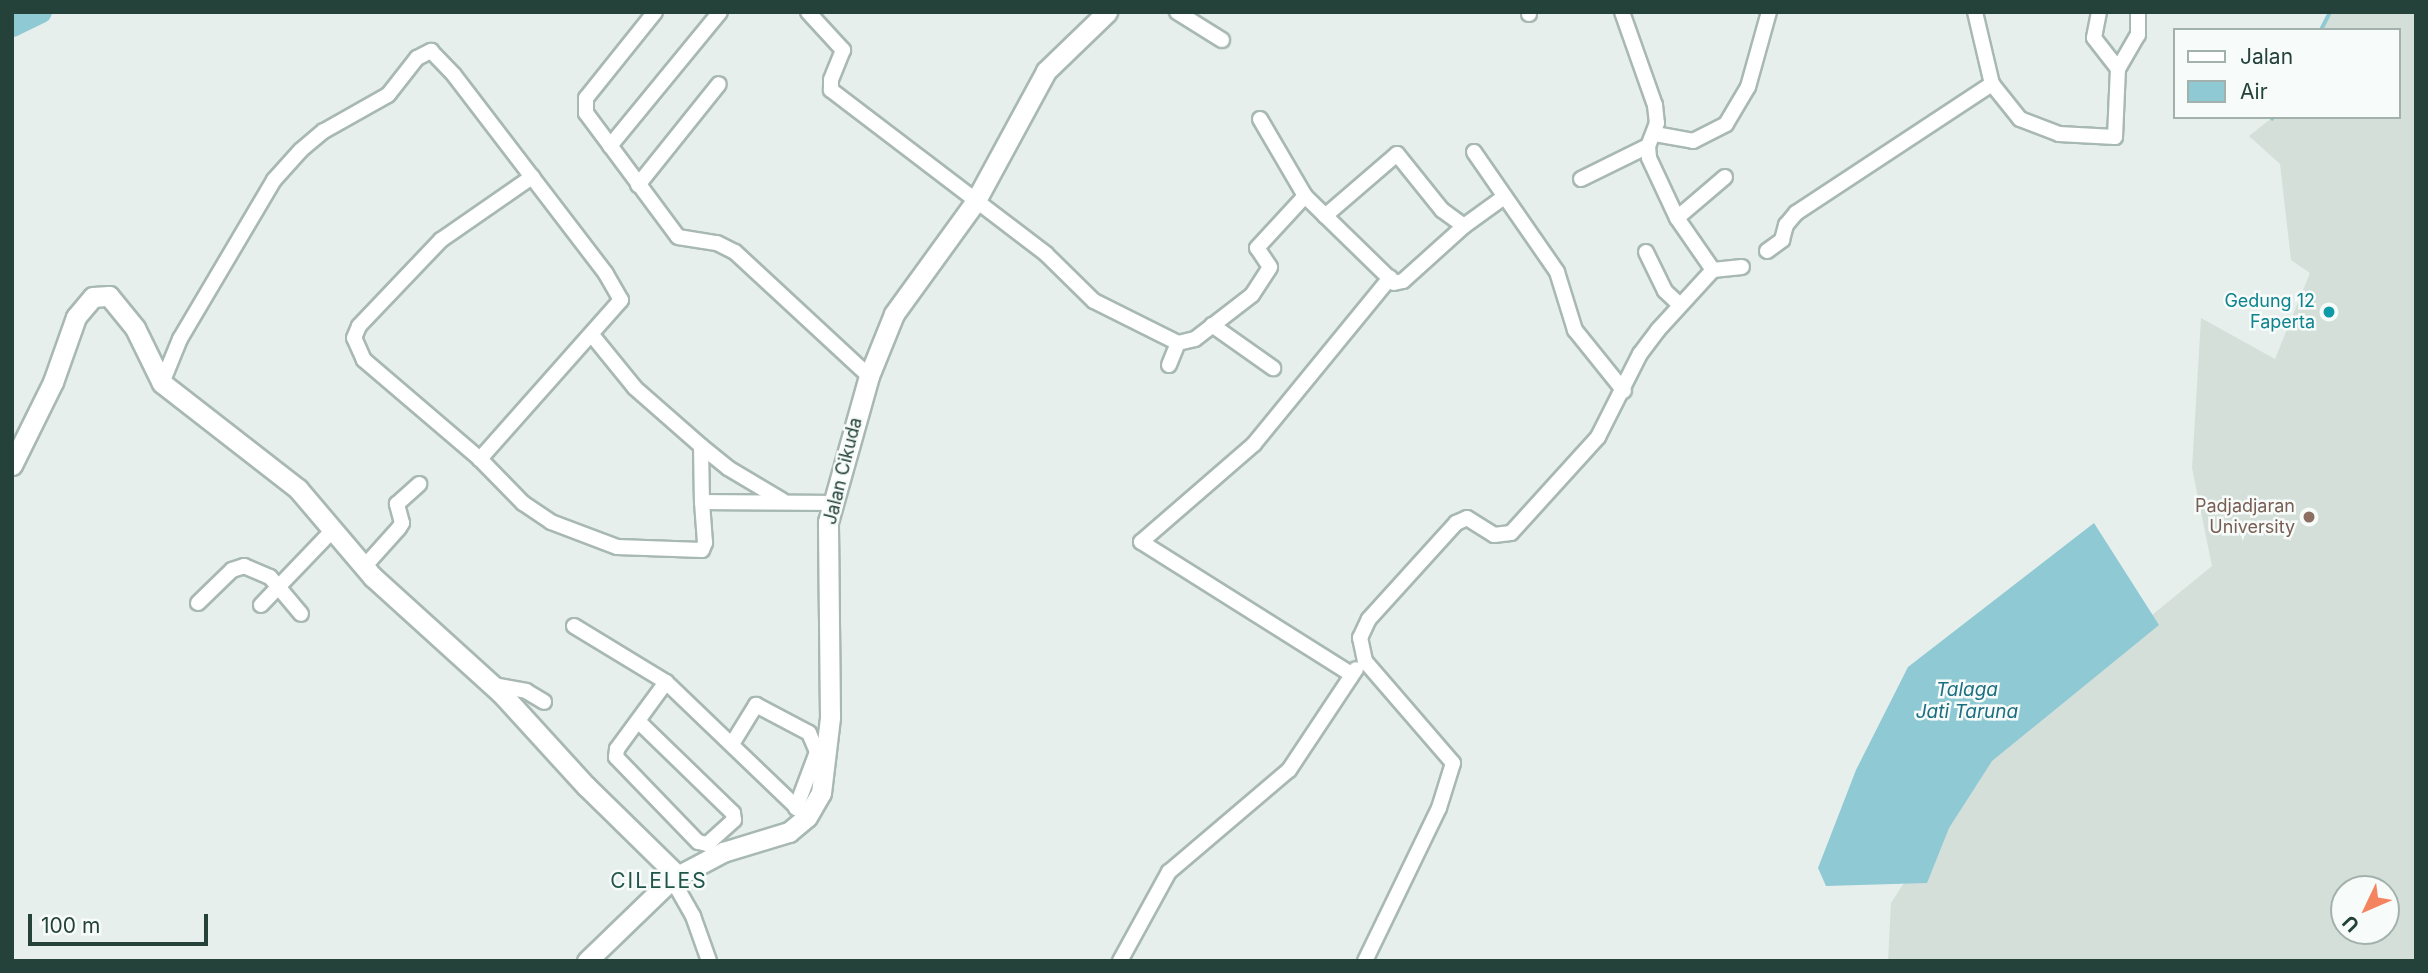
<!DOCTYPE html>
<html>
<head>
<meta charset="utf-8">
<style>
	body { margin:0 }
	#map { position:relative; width:2428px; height:973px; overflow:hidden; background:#e6efeb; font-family:Inter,sans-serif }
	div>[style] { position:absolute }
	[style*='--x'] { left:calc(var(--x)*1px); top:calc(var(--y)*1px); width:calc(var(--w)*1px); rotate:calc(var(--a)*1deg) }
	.built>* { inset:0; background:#d4dfda }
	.water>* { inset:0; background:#8ec9d4 }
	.stream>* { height:3.5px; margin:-1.75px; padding:0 1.75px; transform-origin:1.75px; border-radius:1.75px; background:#8ec9d4 }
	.river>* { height:21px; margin:-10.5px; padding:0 10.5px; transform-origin:10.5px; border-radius:10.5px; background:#8ec9d4 }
	.roads { filter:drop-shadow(2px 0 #a8b8b2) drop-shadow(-2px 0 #a8b8b2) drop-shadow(0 2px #a8b8b2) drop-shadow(0 -2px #a8b8b2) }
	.street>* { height:14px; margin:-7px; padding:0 7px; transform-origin:7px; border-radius:7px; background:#fff }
	.secondary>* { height:19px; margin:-9.5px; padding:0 9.5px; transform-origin:9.5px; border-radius:9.5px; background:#fff }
	.dots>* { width:19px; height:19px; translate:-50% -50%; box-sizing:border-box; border:4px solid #f7fbf9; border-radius:50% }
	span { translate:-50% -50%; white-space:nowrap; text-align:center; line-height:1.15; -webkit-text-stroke:5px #f7fbf9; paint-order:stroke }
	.culture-label { font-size:18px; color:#0d838f }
	.right { translate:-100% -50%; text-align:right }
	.street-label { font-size:18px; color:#24423a }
	.education-label { font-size:18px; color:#785e54 }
	.water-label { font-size:19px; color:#1c6f80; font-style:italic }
	.quarter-label { font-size:21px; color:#1f5548; letter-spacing:2px }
	.frame { position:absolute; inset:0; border:14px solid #24423a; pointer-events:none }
	.legend { position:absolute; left:2173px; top:28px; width:228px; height:91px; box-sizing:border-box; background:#f7fbf9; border:2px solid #a3b1ad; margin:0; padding:9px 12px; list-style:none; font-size:21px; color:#24423a }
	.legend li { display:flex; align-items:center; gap:14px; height:35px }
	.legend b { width:35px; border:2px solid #a3b1ad }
	.north { position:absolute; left:2330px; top:875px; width:70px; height:70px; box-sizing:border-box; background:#f7fbf9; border:2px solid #a3b1ad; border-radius:50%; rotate:226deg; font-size:19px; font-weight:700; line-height:28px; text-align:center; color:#24423a }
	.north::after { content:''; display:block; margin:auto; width:24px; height:32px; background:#f4845f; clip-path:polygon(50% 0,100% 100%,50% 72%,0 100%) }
	.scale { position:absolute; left:28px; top:914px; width:180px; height:32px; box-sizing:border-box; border:4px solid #24423a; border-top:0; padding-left:9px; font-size:21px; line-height:24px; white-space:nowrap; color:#24423a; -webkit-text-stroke:5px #f7fbf9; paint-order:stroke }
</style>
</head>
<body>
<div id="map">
	<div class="built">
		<i style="clip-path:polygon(evenodd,2330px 12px,2416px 12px,2416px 961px,1888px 961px,1891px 903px,1993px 745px,2212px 566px,2192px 468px,2201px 318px,2275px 359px,2310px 273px,2291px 260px,2280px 164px,2249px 136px,2273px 117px,2398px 117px,2398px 30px,2321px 30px,2330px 12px,2344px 889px,2386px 889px,2386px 931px,2344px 931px,2344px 889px)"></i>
	</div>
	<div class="water">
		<i style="clip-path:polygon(2094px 523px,2159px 625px,1992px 761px,1949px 828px,1927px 883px,1826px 886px,1818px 868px,1856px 770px,1908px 667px)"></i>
	</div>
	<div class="stream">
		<i style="--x:2321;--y:30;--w:20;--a:-63"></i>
		<i style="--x:2272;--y:119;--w:2;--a:-63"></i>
	</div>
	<div class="river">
		<i style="--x:12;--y:26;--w:32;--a:-26"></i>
	</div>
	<div class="roads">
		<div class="street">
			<i style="--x:655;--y:12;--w:110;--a:128.7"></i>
			<i style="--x:586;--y:98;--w:15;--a:90"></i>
			<i style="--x:586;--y:113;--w:154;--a:53.4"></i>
			<i style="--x:678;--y:237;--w:39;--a:9"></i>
			<i style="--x:717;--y:243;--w:20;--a:27"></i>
			<i style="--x:735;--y:252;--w:183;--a:42.8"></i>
			<i style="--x:808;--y:12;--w:52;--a:47.4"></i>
			<i style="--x:843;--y:50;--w:32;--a:112"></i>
			<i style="--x:831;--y:80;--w:10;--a:90"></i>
			<i style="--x:831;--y:90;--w:270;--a:37.3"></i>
			<i style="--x:1046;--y:254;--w:67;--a:44.4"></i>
			<i style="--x:1094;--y:301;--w:94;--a:26.6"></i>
			<i style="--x:1178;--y:343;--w:17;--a:-13"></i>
			<i style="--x:1195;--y:339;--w:72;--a:-37.7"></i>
			<i style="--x:1252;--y:295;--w:33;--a:-57"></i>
			<i style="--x:1270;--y:267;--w:23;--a:-124"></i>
			<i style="--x:1257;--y:248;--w:71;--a:-47.3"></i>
			<i style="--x:1305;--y:196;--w:124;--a:44.3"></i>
			<i style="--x:1394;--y:283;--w:9;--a:-13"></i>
			<i style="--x:1403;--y:281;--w:82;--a:-42"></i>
			<i style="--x:1177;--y:12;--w:53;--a:31.9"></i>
			<i style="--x:1529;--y:12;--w:2;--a:90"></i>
			<i style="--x:1622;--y:12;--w:99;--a:70.5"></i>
			<i style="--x:1655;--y:105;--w:18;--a:84"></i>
			<i style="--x:1657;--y:123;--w:25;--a:111"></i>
			<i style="--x:1648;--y:146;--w:12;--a:85"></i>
			<i style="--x:1649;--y:158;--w:66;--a:65"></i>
			<i style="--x:1677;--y:218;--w:63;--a:55.3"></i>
			<i style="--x:1975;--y:12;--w:74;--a:76.7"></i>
			<i style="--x:1992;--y:84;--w:45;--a:51.3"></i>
			<i style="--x:2020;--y:119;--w:42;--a:21"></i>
			<i style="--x:2059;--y:134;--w:56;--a:3.1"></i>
			<i style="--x:2115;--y:137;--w:68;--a:-87.5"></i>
			<i style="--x:2118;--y:69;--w:39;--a:-60"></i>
			<i style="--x:2138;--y:35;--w:23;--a:-90"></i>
			<i style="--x:2099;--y:12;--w:26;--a:101"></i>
			<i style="--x:2094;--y:38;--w:39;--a:52"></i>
			<i style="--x:1260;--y:119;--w:89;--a:59.7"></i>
			<i style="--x:1655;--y:134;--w:39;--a:10"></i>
			<i style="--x:1693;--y:141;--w:37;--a:-27"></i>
			<i style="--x:1726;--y:124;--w:43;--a:-59.3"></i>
			<i style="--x:1748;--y:87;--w:78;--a:-74.4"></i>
			<i style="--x:610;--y:146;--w:173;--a:-50.6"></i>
			<i style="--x:1474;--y:152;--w:146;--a:55.3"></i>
			<i style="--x:1557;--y:272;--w:61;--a:72.8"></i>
			<i style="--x:1575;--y:330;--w:78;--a:51.2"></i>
			<i style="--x:1581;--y:179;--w:75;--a:-26.2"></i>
			<i style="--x:638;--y:185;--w:129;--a:-51.3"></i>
			<i style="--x:1325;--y:216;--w:95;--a:-40.7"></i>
			<i style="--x:1397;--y:154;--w:72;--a:51.2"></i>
			<i style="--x:1442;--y:210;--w:27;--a:36"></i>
			<i style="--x:1464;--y:226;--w:49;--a:-35.9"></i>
			<i style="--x:1677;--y:218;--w:63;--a:-40.5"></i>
			<i style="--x:1767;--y:251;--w:19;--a:-36"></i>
			<i style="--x:1782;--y:240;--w:16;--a:-75"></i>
			<i style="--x:1786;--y:225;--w:16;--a:-50"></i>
			<i style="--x:1796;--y:213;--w:235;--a:-33.4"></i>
			<i style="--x:1646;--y:252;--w:43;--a:64"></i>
			<i style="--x:1665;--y:291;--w:21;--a:43"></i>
			<i style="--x:1212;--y:325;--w:75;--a:35.2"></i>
			<i style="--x:592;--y:335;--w:68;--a:50.9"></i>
			<i style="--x:635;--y:388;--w:88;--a:41.3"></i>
			<i style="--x:701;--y:446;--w:35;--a:39"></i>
			<i style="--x:728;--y:468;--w:63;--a:30.7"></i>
			<i style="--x:1169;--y:365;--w:24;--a:-68"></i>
			<i style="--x:162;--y:383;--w:48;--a:-67.8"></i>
			<i style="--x:180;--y:339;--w:185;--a:-59.4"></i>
			<i style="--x:274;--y:180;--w:40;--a:-48"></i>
			<i style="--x:301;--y:150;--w:30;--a:-40"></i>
			<i style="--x:324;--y:131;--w:73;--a:-29.4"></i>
			<i style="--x:388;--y:95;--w:47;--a:-51.9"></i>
			<i style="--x:417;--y:58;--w:16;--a:-27"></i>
			<i style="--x:431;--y:51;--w:33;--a:46"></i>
			<i style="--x:454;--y:75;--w:250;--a:52.6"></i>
			<i style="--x:606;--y:274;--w:30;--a:60"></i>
			<i style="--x:621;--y:300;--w:213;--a:131.6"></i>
			<i style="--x:480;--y:459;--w:153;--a:-139.5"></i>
			<i style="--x:364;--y:360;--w:24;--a:-114"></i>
			<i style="--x:354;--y:338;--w:13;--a:-67"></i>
			<i style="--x:359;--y:326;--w:119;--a:-46.4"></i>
			<i style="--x:441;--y:240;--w:111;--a:-34.7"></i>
			<i style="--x:701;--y:446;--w:56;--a:89"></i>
			<i style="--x:480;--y:459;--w:62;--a:45.7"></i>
			<i style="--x:523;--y:503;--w:34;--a:34"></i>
			<i style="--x:551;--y:522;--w:71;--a:20.7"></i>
			<i style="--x:617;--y:547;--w:85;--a:2"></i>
			<i style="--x:702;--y:550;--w:8;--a:-67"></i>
			<i style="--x:705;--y:543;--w:41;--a:-94.2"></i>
			<i style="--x:702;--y:502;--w:131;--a:0.4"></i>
			<i style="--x:364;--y:567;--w:52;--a:-48.1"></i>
			<i style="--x:399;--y:528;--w:6;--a:-59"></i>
			<i style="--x:402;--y:523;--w:20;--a:-105"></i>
			<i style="--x:397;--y:504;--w:30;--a:-42"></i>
			<i style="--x:198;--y:603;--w:47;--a:-44.1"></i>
			<i style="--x:232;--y:570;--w:13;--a:-18"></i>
			<i style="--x:244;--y:566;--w:28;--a:23"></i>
			<i style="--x:270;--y:577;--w:48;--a:50"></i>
			<i style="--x:261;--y:605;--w:103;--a:-46.2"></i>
			<i style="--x:574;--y:626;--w:108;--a:31.3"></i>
			<i style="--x:666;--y:682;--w:195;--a:43.8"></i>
			<i style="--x:1351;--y:674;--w:248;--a:-147.8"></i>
			<i style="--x:1141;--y:542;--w:150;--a:-40.9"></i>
			<i style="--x:1254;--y:444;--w:215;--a:-50.7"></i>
			<i style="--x:493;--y:685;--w:34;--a:10"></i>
			<i style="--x:526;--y:691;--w:21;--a:31"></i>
			<i style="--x:638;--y:721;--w:132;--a:44.1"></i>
			<i style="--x:733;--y:813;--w:7;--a:82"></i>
			<i style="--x:734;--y:820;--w:36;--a:138"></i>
			<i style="--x:707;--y:844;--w:9;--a:-167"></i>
			<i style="--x:698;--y:842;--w:118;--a:-134"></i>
			<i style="--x:616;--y:757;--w:8;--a:-83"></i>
			<i style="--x:617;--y:749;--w:83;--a:-53.8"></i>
			<i style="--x:732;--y:744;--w:46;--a:-58.4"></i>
			<i style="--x:756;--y:705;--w:60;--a:27.8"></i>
			<i style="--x:809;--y:733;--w:21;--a:67"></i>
			<i style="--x:817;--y:752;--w:60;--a:110.6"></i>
			<i style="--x:672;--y:879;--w:43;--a:60.4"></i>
			<i style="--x:693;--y:916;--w:48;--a:70.4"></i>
			<i style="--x:1120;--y:961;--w:102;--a:-61.2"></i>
			<i style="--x:1169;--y:872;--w:157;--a:-40.4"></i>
			<i style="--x:1289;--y:770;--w:121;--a:-56.4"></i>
			<i style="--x:1365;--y:961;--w:170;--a:-64.2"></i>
			<i style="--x:1439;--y:808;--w:47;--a:-72.7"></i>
			<i style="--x:1453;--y:763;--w:135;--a:-130.8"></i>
			<i style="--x:1365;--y:661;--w:24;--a:-102"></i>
			<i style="--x:1360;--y:638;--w:21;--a:-65"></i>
			<i style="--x:1369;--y:619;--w:130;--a:-47.8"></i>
			<i style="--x:1456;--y:523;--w:12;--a:-24"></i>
			<i style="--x:1467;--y:518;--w:32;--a:32"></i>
			<i style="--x:1494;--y:535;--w:17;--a:-7"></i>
			<i style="--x:1511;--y:533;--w:130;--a:-47.8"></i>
			<i style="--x:1598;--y:437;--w:93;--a:-63.2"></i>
			<i style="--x:1640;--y:354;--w:30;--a:-53"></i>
			<i style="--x:1658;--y:330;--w:81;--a:-47.5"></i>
			<i style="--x:1713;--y:270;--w:29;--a:-6"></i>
		</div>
		<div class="secondary">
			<i style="--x:12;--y:465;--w:93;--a:-63.7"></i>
			<i style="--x:53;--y:382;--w:69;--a:-70.5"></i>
			<i style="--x:76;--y:317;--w:26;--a:-50"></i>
			<i style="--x:93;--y:297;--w:16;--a:-4"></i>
			<i style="--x:109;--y:296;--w:41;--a:50.9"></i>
			<i style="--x:135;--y:328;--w:61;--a:63.9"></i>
			<i style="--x:162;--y:383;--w:172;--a:37.9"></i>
			<i style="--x:298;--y:489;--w:116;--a:49.6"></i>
			<i style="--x:373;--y:577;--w:173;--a:42.2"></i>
			<i style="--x:501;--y:693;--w:126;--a:47.6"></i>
			<i style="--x:586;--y:786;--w:127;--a:44.4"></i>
			<i style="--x:587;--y:961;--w:118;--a:-44"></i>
			<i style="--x:672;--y:879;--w:58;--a:-27.9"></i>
			<i style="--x:723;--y:852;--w:69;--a:-16.9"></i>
			<i style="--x:789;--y:832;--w:23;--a:-40"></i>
			<i style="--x:807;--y:817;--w:28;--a:-60"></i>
			<i style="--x:821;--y:793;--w:77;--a:-83.2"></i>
			<i style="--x:830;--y:717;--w:195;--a:-90.6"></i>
			<i style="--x:828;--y:522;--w:152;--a:-74.3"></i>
			<i style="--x:869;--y:376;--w:67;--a:-68"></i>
			<i style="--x:894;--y:314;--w:138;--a:-54.1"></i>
			<i style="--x:975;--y:202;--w:149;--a:-61.5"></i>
			<i style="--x:1046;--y:71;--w:85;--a:-44"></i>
		</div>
	</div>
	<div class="dots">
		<i style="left:2329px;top:312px;background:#0f9aa8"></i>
		<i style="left:2309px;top:517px;background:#8d6e63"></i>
	</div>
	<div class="culture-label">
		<span class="right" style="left:2315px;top:312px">Gedung 12<br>Faperta</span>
	</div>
	<div class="street-label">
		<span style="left:843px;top:471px;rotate:-76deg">Jalan Cikuda</span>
	</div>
	<div class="education-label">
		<span class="right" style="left:2295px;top:517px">Padjadjaran<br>University</span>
	</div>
	<div class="water-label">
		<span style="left:1967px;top:701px">Talaga<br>Jati Taruna</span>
	</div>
	<div class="quarter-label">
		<span style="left:659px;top:881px">CILELES</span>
	</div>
	<div class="frame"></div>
	<ul class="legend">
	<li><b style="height:9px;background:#fff"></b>Jalan</li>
	<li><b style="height:19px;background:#8ec9d4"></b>Air</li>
	</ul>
	<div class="north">U</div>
	<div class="scale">100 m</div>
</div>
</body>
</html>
